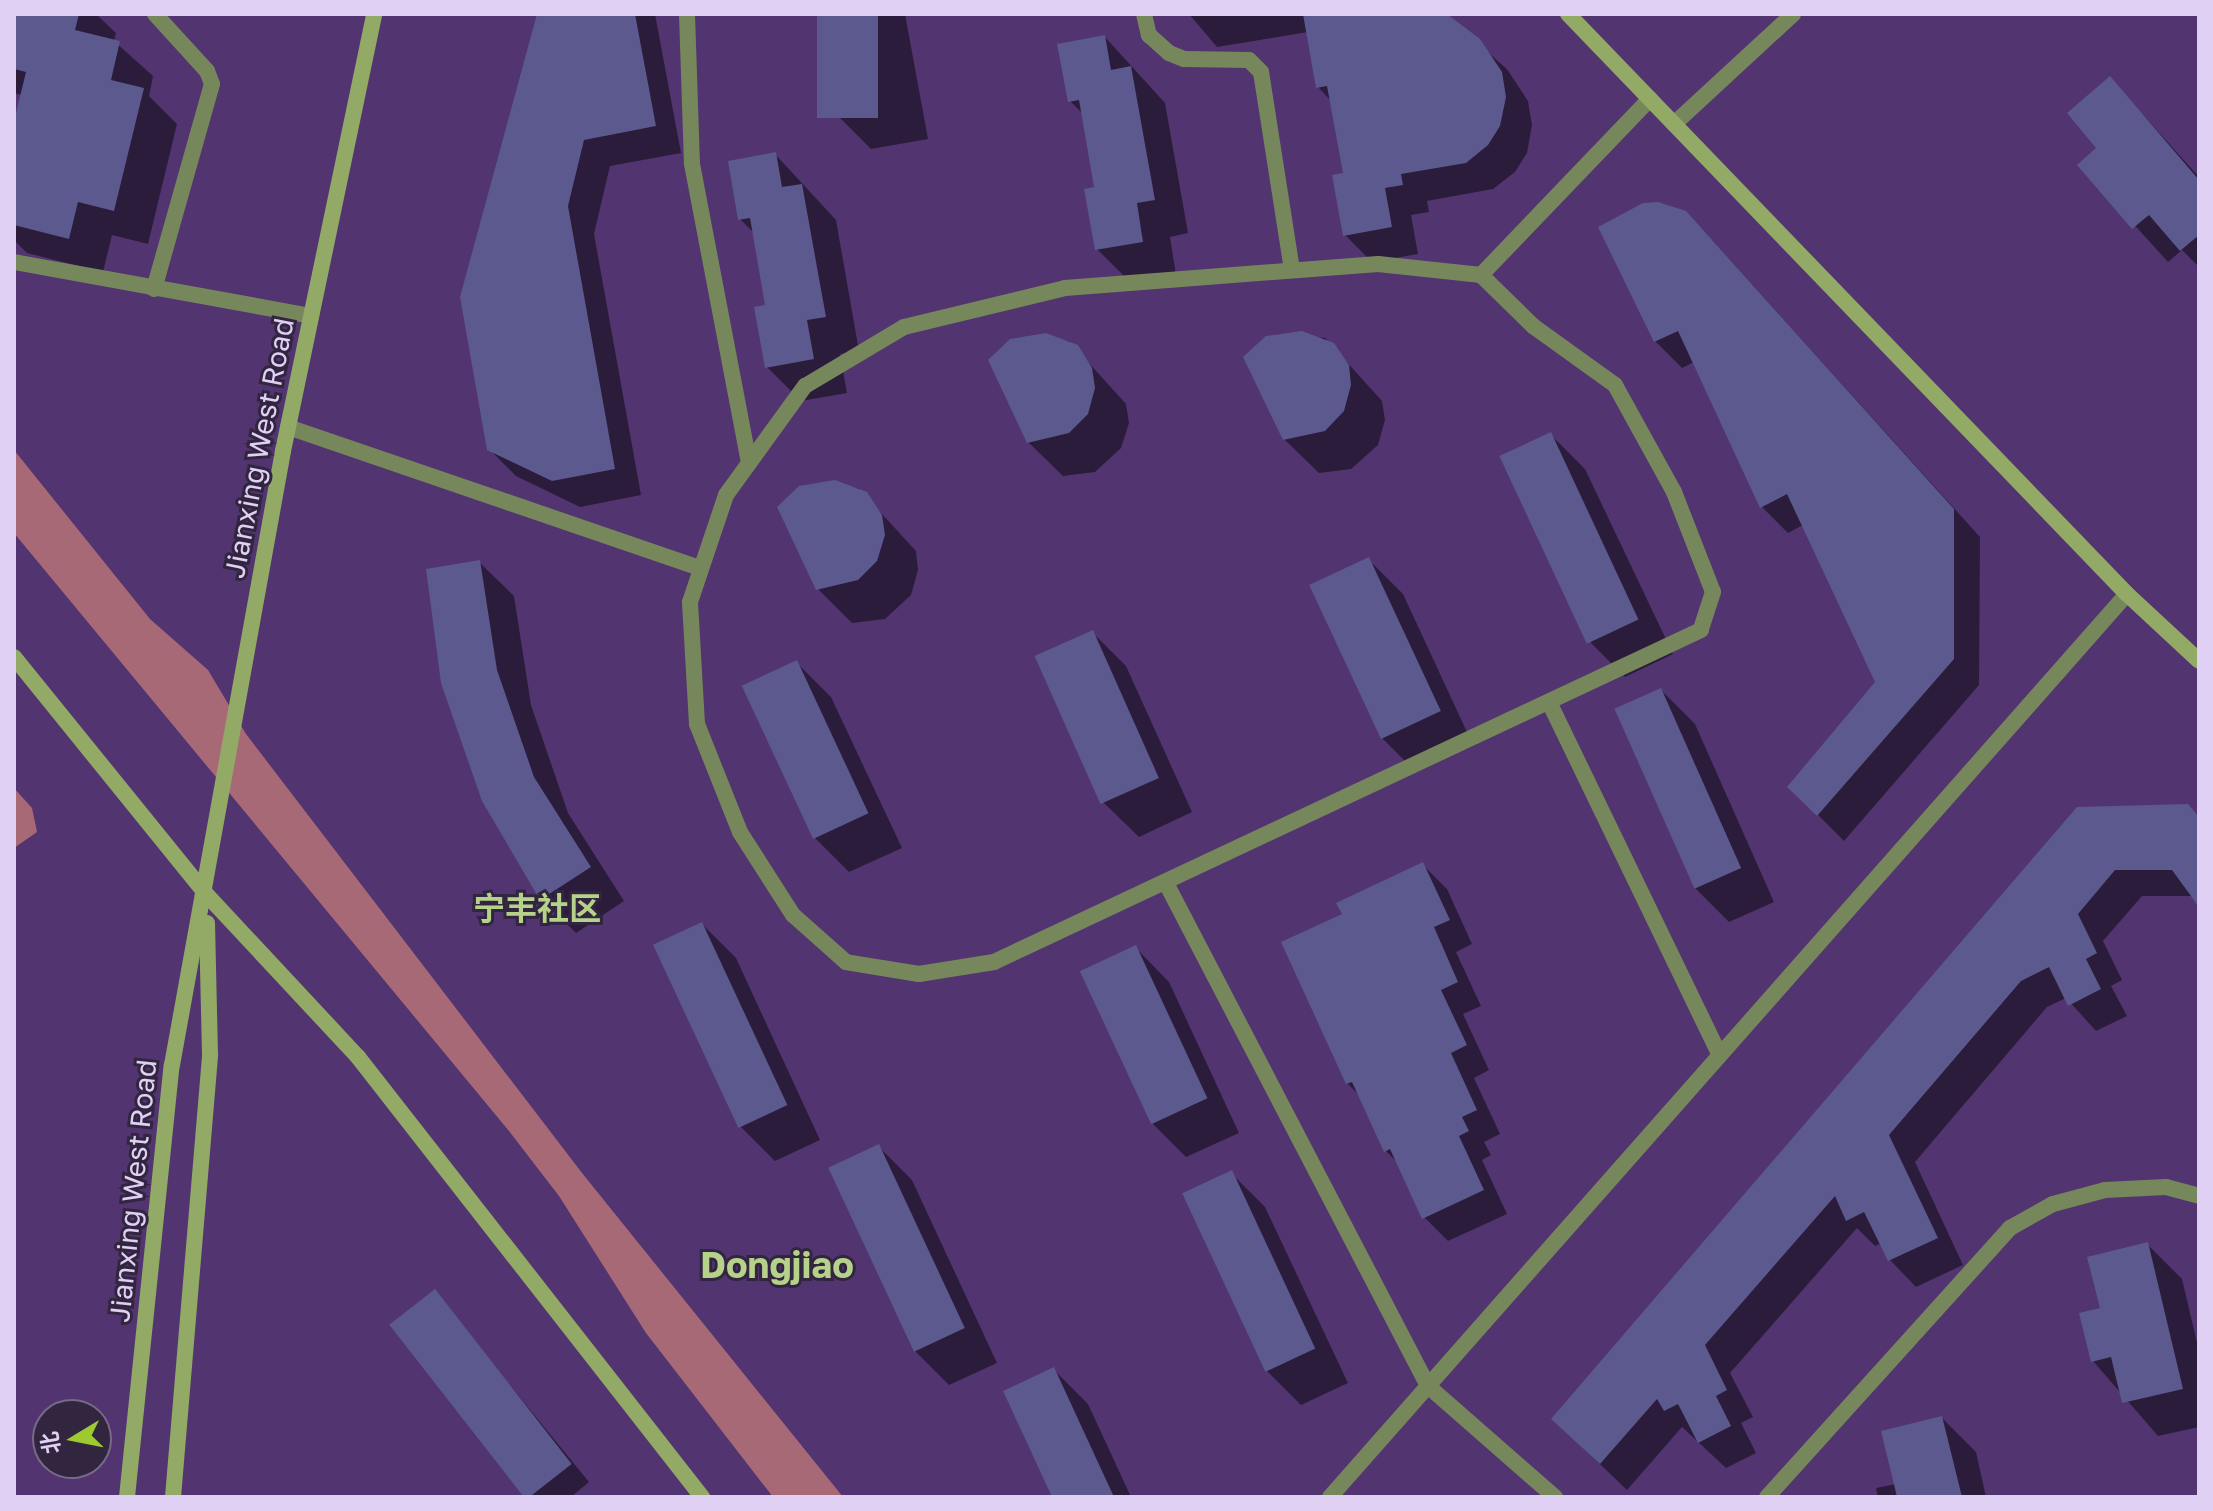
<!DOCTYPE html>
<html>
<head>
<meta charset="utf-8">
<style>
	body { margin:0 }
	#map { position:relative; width:2213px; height:1511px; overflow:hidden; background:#523570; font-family:"Golos Text","Noto Sans SC",sans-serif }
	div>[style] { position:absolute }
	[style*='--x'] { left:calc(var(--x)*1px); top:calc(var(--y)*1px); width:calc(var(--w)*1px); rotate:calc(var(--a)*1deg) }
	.water>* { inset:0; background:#a86977 }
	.shadow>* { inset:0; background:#0007 }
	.building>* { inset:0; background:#5b598d; transform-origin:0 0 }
	.lane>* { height:16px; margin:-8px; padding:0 8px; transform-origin:8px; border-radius:8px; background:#77875c }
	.street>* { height:16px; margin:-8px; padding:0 8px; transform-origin:8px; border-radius:8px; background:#77875c }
	.secondary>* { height:16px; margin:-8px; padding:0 8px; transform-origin:8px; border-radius:8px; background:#92aa66 }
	span { translate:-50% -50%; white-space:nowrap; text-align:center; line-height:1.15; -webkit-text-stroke:6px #31253f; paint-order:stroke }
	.street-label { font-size:28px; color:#e0d0f3 }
	.quarter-label { font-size:32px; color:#b6d189; font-weight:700 }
	.district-label { font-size:36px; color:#b6d189; font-weight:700 }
	.frame { position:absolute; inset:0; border:16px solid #e0d0f3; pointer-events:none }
	.north { position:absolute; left:32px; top:1399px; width:80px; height:80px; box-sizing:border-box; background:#31253f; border:2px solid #776987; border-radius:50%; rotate:260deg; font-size:22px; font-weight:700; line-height:32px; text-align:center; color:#e0d0f3 }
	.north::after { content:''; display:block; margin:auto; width:28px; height:36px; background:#9dca30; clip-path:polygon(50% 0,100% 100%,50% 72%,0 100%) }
</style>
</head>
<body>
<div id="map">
	<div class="water">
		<i style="clip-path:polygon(14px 450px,150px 619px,208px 670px,246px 734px,582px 1173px,843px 1497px,773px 1497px,646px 1333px,559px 1196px,509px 1131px,14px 533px)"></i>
		<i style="clip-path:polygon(14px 788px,32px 808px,37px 832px,14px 848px)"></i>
	</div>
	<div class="shadow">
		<i style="clip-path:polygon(14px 14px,96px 14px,116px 33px,114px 41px,153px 76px,149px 96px,177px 124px,148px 244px,112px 235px,103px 272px,27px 253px,14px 240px,14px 129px,22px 95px,14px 93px)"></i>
		<i style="clip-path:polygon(539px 14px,655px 14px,681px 153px,610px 166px,594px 234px,641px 495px,580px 507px,516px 476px,489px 449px)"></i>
		<i style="clip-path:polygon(819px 14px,905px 14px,928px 139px,871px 149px,837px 115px)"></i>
		<i style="clip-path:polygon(1189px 14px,1444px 14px,1507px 69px,1528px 101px,1532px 125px,1527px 153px,1515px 172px,1493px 189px,1427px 201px,1429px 212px,1411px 215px,1418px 254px,1372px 262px,1345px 235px,1345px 175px,1332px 102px,1318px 87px,1308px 32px,1217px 47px)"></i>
		<i style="clip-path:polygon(1105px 37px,1165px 103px,1188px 233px,1170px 237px,1176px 275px,1131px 283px,1097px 249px,1097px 189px,1084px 115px,1070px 101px)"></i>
		<i style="clip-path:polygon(2110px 78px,2199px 177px,2199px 267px,2182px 250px,2168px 262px,2080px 165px,2099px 149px)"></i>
		<i style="clip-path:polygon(775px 154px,836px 220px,859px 351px,840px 354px,847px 393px,801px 401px,767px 367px,767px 306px,754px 233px,740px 219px)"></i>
		<i style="clip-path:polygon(1712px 240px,1980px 537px,1979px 685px,1844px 841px,1816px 813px,1878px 682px,1803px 525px,1788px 533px,1762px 507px,1694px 362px,1682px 368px,1655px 341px)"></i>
		<i style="clip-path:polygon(1277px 334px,1325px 338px,1382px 401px,1385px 420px,1378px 445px,1351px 469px,1319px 473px,1284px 439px)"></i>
		<i style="clip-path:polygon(1021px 337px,1069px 341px,1126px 404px,1129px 423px,1121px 448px,1095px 472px,1063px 476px,1028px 442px,990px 360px)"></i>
		<i style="clip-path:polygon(1551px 435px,1585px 469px,1673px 654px,1625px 677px,1591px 643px)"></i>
		<i style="clip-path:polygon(810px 484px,858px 488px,916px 551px,918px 570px,911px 595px,885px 619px,852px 623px,818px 589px,779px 508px)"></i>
		<i style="clip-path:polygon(1369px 560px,1403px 594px,1473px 745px,1416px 772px,1382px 738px)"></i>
		<i style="clip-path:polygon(479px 562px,514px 596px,531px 705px,568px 813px,624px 901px,576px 933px,542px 899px,484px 800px)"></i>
		<i style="clip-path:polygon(1092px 632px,1126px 666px,1192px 812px,1139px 837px,1104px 803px)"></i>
		<i style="clip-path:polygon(797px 663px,831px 697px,902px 848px,849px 872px,815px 838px)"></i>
		<i style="clip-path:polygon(1661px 690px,1695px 724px,1774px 902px,1729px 922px,1695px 888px)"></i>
		<i style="clip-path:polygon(2078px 809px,2199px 818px,2199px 904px,2193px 896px,2142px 896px,2103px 941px,2122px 980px,2111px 986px,2127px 1016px,2096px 1031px,2066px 998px,2047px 1007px,1915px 1162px,1963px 1265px,1916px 1287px,1890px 1260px,1882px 1243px,1875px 1246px,1857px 1228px,1730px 1373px,1753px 1417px,1741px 1423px,1756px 1453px,1726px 1468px,1682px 1427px,1627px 1490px,1580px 1445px)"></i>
		<i style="clip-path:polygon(1423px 865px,1447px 889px,1472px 944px,1456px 952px,1481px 1006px,1463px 1014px,1489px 1070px,1474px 1078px,1500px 1134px,1484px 1142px,1491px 1155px,1482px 1160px,1507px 1214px,1448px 1241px,1424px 1217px,1400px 1165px,1386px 1151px,1361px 1097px,1347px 1083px,1344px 915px)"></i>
		<i style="clip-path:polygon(702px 924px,736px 958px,820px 1140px,775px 1161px,741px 1127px)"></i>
		<i style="clip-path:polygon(1135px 947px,1169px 982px,1239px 1133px,1186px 1157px,1152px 1123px)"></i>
		<i style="clip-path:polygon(878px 1146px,912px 1180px,997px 1363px,949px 1385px,915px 1351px)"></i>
		<i style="clip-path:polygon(1231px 1173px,1265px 1207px,1348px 1383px,1301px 1405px,1267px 1371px)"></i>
		<i style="clip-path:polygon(2148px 1245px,2182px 1279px,2199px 1351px,2199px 1427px,2158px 1436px,2093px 1361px,2102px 1310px)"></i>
		<i style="clip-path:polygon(434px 1292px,589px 1482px,571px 1497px,530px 1497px,393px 1325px)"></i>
		<i style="clip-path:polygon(1054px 1370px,1088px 1404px,1131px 1497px,1054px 1497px)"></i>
		<i style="clip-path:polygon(1942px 1418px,1976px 1452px,1986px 1497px,1878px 1497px,1876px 1488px,1896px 1484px)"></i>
	</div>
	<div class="building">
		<i style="clip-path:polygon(14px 14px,79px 14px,75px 30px,120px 41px,111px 80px,144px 88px,114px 211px,78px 202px,69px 239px,14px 225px,14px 121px,26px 72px,14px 69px)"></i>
		<i style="clip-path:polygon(537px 14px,635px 14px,656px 126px,584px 140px,568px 206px,615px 469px,552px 481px,487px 450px,460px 297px)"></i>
		<i style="left:817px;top:14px;width:61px;height:104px"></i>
		<i style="clip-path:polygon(1303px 14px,1447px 14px,1480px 39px,1502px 72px,1506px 97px,1500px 126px,1488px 145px,1466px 163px,1401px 174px,1403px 185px,1385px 188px,1392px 227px,1343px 236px,1332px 175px,1343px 173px,1327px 86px,1316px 88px)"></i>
		<i style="clip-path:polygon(1105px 35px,1111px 70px,1131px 66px,1155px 200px,1137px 203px,1143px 242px,1095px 250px,1084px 189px,1094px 187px,1079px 100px,1068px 102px,1057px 44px)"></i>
		<i style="clip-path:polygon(2110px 76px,2199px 180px,2199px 235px,2180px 251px,2149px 215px,2132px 229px,2077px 165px,2096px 148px,2067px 113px)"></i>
		<i style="clip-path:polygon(776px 152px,782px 187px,802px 184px,826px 317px,807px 320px,814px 359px,765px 368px,754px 307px,765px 305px,750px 218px,738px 220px,728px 161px)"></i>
		<i style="clip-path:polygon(1658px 202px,1686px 211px,1954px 509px,1954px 659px,1817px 816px,1787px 787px,1875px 682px,1787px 494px,1760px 508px,1678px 331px,1654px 342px,1598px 227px,1643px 203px)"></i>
		<i style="clip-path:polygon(1302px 331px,1334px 343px,1349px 365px,1351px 385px,1344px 411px,1325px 431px,1283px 440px,1243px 357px,1266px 336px)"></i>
		<i style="clip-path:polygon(1046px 333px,1078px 345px,1092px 368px,1095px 388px,1088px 414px,1069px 433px,1027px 443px,988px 360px,1010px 339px)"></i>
		<i style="left:1551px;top:432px;width:207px;height:57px;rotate:65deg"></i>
		<i style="clip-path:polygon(835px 480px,867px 492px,882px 515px,885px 535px,877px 561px,858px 580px,816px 590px,777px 507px,799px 486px)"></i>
		<i style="left:1369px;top:557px;width:170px;height:66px;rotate:65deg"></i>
		<i style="clip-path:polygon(480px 560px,497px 670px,534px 777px,591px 867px,540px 900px,482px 801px,441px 683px,426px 569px)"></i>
		<i style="left:1093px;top:630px;width:162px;height:64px;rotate:66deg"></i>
		<i style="left:797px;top:660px;width:169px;height:61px;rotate:65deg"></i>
		<i style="left:1661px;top:688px;width:197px;height:51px;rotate:66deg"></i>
		<i style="clip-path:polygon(2188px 804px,2199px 817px,2199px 907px,2172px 870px,2115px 870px,2078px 914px,2097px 953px,2086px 959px,2101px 989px,2068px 1006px,2049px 967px,2021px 981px,1889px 1135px,1938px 1238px,1888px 1261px,1864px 1212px,1846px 1221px,1835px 1196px,1705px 1345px,1727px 1390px,1716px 1396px,1731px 1426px,1698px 1443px,1678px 1404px,1664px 1411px,1657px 1399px,1600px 1464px,1551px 1419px,2077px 807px)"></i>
		<i style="clip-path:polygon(1423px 862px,1450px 920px,1434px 927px,1458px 982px,1441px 990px,1467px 1045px,1451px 1053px,1477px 1110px,1462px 1117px,1469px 1131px,1459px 1136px,1484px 1190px,1422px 1219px,1390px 1149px,1384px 1152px,1352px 1082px,1346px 1084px,1281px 942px,1342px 914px,1336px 903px)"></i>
		<i style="left:702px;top:922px;width:202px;height:54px;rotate:65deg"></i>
		<i style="left:1136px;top:945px;width:169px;height:62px;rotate:65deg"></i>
		<i style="left:879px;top:1144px;width:203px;height:56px;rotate:65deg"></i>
		<i style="left:1232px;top:1170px;width:197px;height:55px;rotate:65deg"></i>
		<i style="clip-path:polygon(2148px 1242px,2183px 1389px,2122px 1403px,2111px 1357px,2091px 1362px,2079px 1313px,2100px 1308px,2087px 1257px)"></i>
		<i style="left:435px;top:1289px;width:222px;height:58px;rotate:52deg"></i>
		<i style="clip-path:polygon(1054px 1367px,1114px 1497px,1052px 1497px,1003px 1391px)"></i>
		<i style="clip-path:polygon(1942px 1416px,1962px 1497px,1897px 1497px,1881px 1431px)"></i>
	</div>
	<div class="lane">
		<i style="--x:687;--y:14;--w:150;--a:88.1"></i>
		<i style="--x:692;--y:164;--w:304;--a:79.2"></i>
		<i style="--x:1144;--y:14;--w:22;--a:77"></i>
		<i style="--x:1149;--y:35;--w:27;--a:42"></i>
		<i style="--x:1169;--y:53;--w:16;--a:22"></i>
		<i style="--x:1184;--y:59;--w:65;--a:0.9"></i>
		<i style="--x:1249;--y:60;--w:17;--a:45"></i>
		<i style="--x:1261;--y:72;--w:199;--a:81.1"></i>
		<i style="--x:14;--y:262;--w:302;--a:10.3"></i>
		<i style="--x:1378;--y:264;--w:104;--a:6.1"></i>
		<i style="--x:1481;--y:275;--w:73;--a:44.4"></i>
		<i style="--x:1533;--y:326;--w:101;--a:35.7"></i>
		<i style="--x:1615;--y:385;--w:122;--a:61.1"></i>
		<i style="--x:1674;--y:492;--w:107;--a:68.7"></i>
		<i style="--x:1713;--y:592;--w:40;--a:108"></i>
		<i style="--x:1701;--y:630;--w:781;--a:154.85"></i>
		<i style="--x:994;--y:962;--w:76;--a:170.9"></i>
		<i style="--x:919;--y:974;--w:74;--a:-170.7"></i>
		<i style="--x:846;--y:962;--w:71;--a:-138.4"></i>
		<i style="--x:793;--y:915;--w:98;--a:-122.6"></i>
		<i style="--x:740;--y:832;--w:116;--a:-111.7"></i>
		<i style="--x:697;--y:724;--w:122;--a:-93.3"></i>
		<i style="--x:690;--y:602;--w:113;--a:-71.4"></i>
		<i style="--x:726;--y:495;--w:135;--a:-54.1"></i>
		<i style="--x:805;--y:386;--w:115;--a:-30.8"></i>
		<i style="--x:904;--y:327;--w:166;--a:-13.6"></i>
		<i style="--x:1065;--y:288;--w:314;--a:-4.4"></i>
		<i style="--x:1481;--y:275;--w:244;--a:-46.2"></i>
		<i style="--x:154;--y:289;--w:213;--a:-74.2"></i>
		<i style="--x:212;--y:84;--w:14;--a:-111"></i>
		<i style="--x:207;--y:71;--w:77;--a:-132.4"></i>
		<i style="--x:288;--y:427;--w:436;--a:18.9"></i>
		<i style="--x:1550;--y:704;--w:390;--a:64.2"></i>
		<i style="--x:1166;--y:883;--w:567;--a:62.49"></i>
		<i style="--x:1428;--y:1386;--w:169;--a:41.2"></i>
		<i style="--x:1767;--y:1497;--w:363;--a:-47.9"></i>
		<i style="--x:2010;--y:1228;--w:49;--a:-29.2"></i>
		<i style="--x:2053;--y:1204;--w:54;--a:-15.1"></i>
		<i style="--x:2105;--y:1190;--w:61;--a:-2.8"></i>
		<i style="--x:2166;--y:1187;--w:34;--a:15"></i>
	</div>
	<div class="street">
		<i style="--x:1674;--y:124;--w:162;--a:-42.7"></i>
		<i style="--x:1330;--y:1497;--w:1204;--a:-48.57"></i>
	</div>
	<div class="secondary">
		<i style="--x:1568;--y:14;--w:806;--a:46.06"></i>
		<i style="--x:2127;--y:594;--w:98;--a:42.9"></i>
		<i style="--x:14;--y:657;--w:305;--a:51"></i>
		<i style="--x:206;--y:894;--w:223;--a:47"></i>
		<i style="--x:358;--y:1057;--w:559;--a:51.98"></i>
		<i style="--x:127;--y:1497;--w:434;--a:-84.1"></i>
		<i style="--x:172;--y:1065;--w:624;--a:-79.75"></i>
		<i style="--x:283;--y:451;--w:446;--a:-78.2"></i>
		<i style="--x:173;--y:1497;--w:444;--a:-85.2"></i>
		<i style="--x:210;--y:1055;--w:132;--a:-91.3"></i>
	</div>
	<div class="street-label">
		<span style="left:259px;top:448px;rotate:-79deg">Jianxing West Road</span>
		<span style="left:133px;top:1191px;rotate:-84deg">Jianxing West Road</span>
	</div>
	<div class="quarter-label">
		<span style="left:537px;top:908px">宁丰社区</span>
	</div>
	<div class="district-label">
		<span style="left:777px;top:1265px">Dongjiao</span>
	</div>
	<div class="frame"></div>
	<div class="north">北</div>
</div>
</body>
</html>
